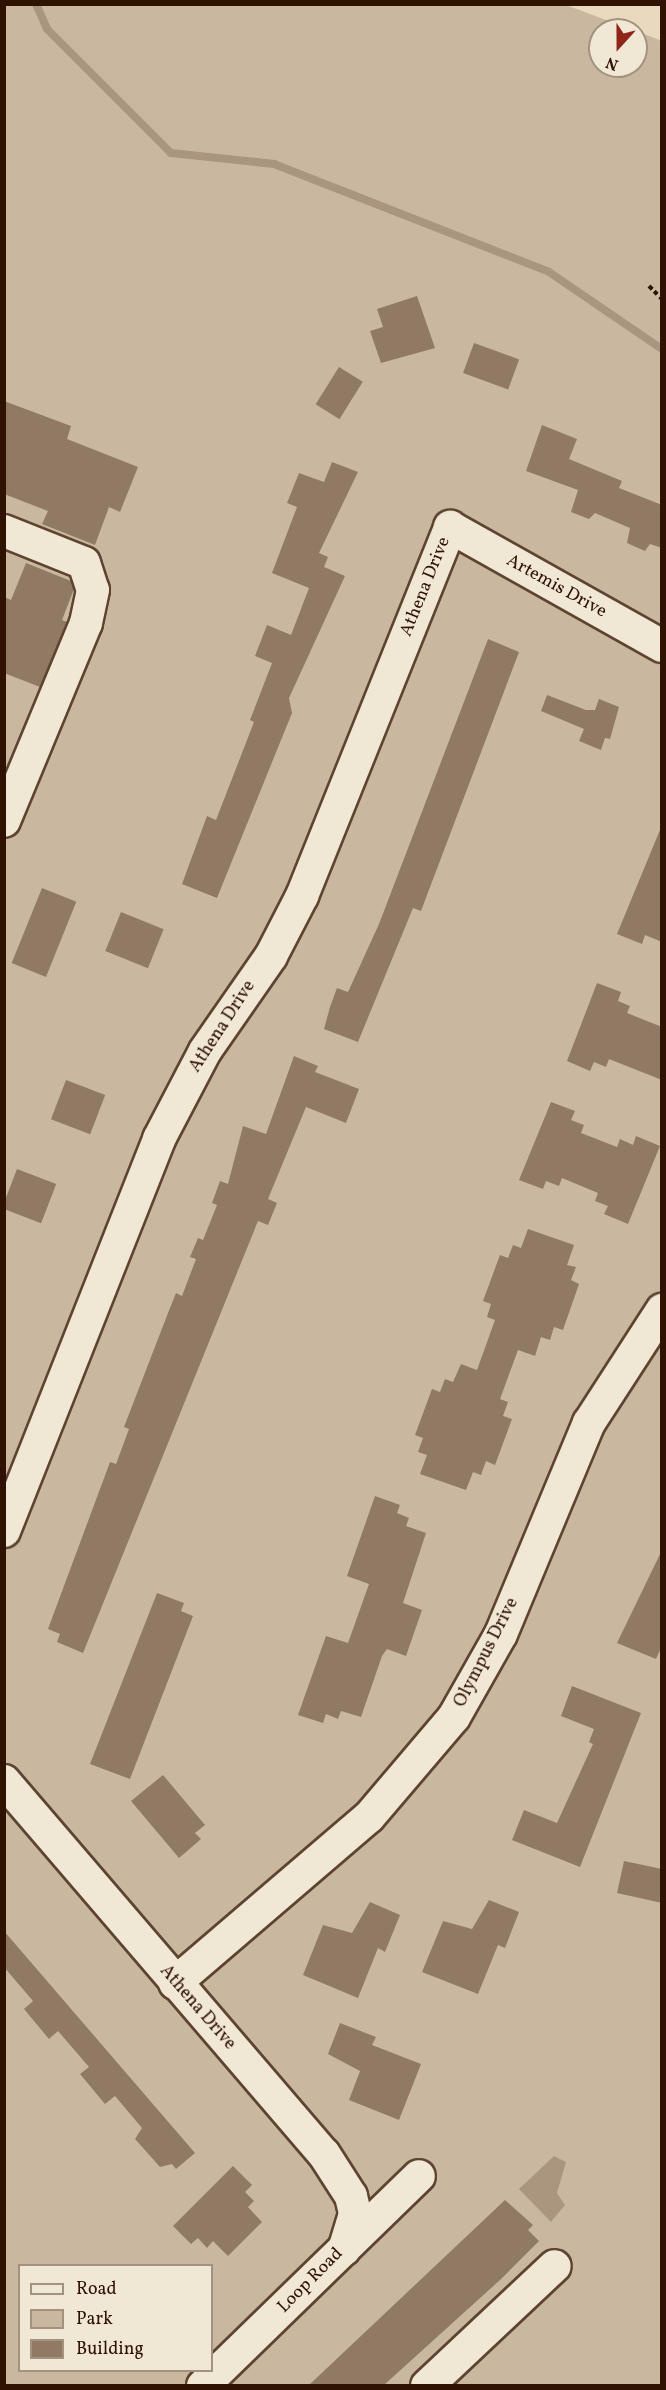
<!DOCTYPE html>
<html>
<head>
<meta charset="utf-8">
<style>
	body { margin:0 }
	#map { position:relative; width:666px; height:2390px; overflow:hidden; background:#e9dabf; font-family:Vollkorn,serif }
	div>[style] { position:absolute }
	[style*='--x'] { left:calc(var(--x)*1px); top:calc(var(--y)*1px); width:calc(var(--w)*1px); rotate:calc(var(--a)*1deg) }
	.green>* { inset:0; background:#c9b89f }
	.water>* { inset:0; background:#aa967e }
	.stream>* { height:8px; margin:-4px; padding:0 4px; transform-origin:4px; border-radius:4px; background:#aa967e }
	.building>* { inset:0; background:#907a64; transform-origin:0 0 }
	.path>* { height:4px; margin-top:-2px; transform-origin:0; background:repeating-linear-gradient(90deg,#2f1201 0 4.5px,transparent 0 7.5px) }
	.roads { filter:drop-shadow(2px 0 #5e4430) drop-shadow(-2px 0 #5e4430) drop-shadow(0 2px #5e4430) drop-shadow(0 -2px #5e4430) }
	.minor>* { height:32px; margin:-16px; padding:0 16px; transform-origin:16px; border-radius:16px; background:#f1e7d5 }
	span { translate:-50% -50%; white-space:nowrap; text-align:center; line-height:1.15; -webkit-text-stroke:6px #f1e7d5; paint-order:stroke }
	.street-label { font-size:18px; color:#2f1201 }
	.frame { position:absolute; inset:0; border:6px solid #2f1201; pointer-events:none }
	.legend { position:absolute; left:18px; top:2264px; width:195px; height:108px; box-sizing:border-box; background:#f1e7d5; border:2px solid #a39280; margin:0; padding:8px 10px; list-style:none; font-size:18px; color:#2f1201 }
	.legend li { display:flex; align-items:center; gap:12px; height:30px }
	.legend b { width:30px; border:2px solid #a39280 }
	.north { position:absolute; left:588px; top:18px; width:60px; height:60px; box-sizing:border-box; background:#f1e7d5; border:2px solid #a39280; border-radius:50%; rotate:201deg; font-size:16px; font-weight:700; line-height:24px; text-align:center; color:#2f1201 }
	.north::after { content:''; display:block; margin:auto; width:21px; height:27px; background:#8f2418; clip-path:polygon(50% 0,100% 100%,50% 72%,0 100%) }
</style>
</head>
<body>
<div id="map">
	<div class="green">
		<i style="clip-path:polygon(evenodd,5px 5px,566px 5px,633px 30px,600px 30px,600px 66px,636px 66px,636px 31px,662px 41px,661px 2385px,5px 2386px,5px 5px,20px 2266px,212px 2266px,212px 2370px,20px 2370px,20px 2266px)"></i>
	</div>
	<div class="water">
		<i style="clip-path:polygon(554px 2156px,566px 2162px,557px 2193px,565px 2205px,551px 2222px,519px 2189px)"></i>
	</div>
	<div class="stream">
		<i style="--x:36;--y:4;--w:27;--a:66"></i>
		<i style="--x:47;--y:29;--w:175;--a:45"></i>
		<i style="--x:171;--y:153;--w:104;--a:6.1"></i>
		<i style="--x:274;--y:164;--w:295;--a:21.4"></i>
		<i style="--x:549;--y:272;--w:137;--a:34.3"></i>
	</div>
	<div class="building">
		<i style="clip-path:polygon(417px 296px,435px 348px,381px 363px,370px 331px,383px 327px,377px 309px)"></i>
		<i style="left:474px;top:343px;width:48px;height:32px;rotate:20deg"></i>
		<i style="left:339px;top:367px;width:28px;height:44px;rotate:32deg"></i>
		<i style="clip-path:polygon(4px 401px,71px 426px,67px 439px,138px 467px,120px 512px,109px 507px,95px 545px,42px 524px,48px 511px,4px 494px)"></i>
		<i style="clip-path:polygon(542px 425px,577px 439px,569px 459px,622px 481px,619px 488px,662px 505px,662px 548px,650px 544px,645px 551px,627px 543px,630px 528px,595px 513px,589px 519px,571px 512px,578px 490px,526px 471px)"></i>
		<i style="clip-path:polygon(332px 462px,358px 472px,319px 553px,328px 557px,324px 567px,345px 576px,289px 698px,292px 713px,217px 898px,182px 884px,207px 816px,216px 820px,254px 722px,250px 720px,272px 663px,255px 656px,267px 625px,291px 635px,309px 588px,272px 573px,297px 507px,287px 503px,299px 473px,324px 482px)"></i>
		<i style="clip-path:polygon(26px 563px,71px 581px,74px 589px,62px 620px,67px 622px,40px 687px,4px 673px,4px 597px,11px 600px)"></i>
		<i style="clip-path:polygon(488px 639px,519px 652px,421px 911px,413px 908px,358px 1042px,324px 1029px,330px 1007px,337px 988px,348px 992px,379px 924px)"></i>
		<i style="clip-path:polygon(547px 695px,586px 710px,595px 710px,599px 699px,619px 707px,610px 739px,605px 738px,601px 750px,579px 741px,584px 729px,541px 711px)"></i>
		<i style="clip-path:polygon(662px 825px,662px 942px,645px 935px,642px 944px,617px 934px)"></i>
		<i style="left:42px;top:888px;width:37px;height:81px;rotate:22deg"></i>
		<i style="left:121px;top:912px;width:46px;height:42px;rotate:22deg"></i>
		<i style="clip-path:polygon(597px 983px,621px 992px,618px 1001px,630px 1006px,627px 1013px,662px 1027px,662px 1080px,609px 1059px,606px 1067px,594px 1062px,590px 1071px,567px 1061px)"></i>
		<i style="clip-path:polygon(294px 1056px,318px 1066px,315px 1072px,359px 1089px,346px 1123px,306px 1107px,268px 1199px,277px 1203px,268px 1225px,258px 1221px,83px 1653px,57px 1642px,60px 1634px,48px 1629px,110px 1462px,116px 1464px,129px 1429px,124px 1427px,168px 1313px,176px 1293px,182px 1296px,196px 1259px,190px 1257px,198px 1238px,203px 1240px,217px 1205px,212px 1203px,220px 1181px,228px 1184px,243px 1126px,266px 1134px)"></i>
		<i style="left:66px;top:1080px;width:42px;height:42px;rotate:21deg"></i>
		<i style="clip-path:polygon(551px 1102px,575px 1111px,571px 1120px,584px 1125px,581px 1133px,617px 1147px,620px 1139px,633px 1145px,636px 1136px,660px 1146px,628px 1224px,604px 1214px,608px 1206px,595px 1201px,598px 1193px,562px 1178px,559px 1186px,546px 1181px,543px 1189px,519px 1180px)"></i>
		<i style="left:17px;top:1169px;width:42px;height:42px;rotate:21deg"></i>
		<i style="clip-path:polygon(528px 1229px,574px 1245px,567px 1265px,576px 1267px,571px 1280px,579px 1284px,563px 1330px,554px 1327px,550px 1340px,541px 1337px,535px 1356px,518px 1350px,500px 1399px,508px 1402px,503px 1416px,512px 1419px,495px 1465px,486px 1461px,481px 1475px,473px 1472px,466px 1490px,420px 1474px,427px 1455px,418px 1452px,423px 1438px,415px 1435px,432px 1389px,440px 1392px,445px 1379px,453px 1382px,461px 1364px,477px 1370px,495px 1320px,487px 1317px,491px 1304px,483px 1301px,500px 1255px,508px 1258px,513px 1245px,521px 1248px)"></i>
		<i style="clip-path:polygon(375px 1496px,400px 1505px,397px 1513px,409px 1518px,406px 1526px,426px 1533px,403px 1603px,422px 1610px,406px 1656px,387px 1649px,382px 1656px,361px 1717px,341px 1711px,338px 1719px,326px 1714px,323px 1723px,298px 1715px,326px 1636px,348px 1643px,369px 1584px,347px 1576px)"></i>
		<i style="clip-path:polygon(662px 1550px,662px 1646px,656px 1659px,617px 1643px)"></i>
		<i style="clip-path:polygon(157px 1593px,184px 1603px,181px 1611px,193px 1616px,130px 1779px,90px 1764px)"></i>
		<i style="clip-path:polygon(572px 1686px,641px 1713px,580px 1867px,512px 1840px,524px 1810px,557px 1823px,593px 1744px,589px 1742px,594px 1729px,561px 1716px)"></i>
		<i style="clip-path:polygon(163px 1775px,205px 1825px,195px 1833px,201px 1839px,179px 1858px,131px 1801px)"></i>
		<i style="clip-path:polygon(624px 1861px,662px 1869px,662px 1903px,617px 1893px)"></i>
		<i style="clip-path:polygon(489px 1900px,519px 1912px,505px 1948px,498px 1945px,478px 1994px,422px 1972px,443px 1921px,472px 1929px)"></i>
		<i style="clip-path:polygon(370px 1902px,400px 1915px,385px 1952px,378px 1948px,358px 1998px,303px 1975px,323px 1925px,352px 1933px)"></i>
		<i style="clip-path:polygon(4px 1931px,195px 2153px,176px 2169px,172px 2164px,160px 2167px,135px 2139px,142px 2128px,115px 2096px,105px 2104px,80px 2074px,89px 2067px,58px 2031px,49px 2039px,24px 2009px,33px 2001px,4px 1967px)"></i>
		<i style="clip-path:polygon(340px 2023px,376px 2037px,372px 2045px,421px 2064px,399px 2120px,349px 2100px,360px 2071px,328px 2054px)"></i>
		<i style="clip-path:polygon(233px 2166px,252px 2185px,245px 2192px,254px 2201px,248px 2207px,262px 2222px,228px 2256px,213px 2241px,207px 2248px,198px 2238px,191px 2244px,173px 2226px)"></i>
		<i style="clip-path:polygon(505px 2200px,533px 2225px,528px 2230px,539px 2241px,500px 2280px,384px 2385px,309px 2385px)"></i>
	</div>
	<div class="path">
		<i style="--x:649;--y:286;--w:18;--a:45"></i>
	</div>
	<div class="roads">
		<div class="minor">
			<i style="--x:4;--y:531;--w:86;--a:21.8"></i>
			<i style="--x:84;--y:563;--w:28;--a:72"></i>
			<i style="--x:93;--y:590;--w:34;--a:102"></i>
			<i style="--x:86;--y:623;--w:214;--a:112.5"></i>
			<i style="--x:4;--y:1531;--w:422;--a:-68.4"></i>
			<i style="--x:159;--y:1139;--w:99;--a:-62.4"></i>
			<i style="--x:205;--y:1051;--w:116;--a:-55.2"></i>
			<i style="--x:271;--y:956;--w:68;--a:-62.7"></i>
			<i style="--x:302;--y:896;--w:398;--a:-68.1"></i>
			<i style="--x:450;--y:527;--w:243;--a:29.3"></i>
			<i style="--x:4;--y:1781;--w:491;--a:49.4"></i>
			<i style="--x:324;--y:2154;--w:50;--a:57.3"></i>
			<i style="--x:351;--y:2196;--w:18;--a:77"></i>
			<i style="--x:355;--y:2214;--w:37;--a:107"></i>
			<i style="--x:175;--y:1983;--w:255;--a:-40.6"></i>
			<i style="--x:369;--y:1817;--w:131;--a:-49.6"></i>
			<i style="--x:454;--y:1717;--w:95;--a:-60.5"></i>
			<i style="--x:501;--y:1634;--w:229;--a:-67.4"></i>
			<i style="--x:589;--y:1423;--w:135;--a:-57.1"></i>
			<i style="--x:203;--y:2386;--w:301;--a:-44.2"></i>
			<i style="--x:427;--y:2386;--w:175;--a:-43.2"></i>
		</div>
	</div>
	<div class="street-label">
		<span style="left:426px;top:587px;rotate:-68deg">Athena Drive</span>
		<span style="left:556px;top:587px;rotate:29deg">Artemis Drive</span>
		<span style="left:223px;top:1027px;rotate:-57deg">Athena Drive</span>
		<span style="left:487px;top:1653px;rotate:-63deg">Olympus Drive</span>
		<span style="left:197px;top:2008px;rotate:49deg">Athena Drive</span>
		<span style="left:311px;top:2281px;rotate:-45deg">Loop Road</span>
	</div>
	<div class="frame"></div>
	<ul class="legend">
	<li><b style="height:8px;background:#f1e7d5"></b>Road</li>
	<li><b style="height:16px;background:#c9b89f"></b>Park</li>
	<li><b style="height:16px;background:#907a64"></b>Building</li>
	</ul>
	<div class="north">N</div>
</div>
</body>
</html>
